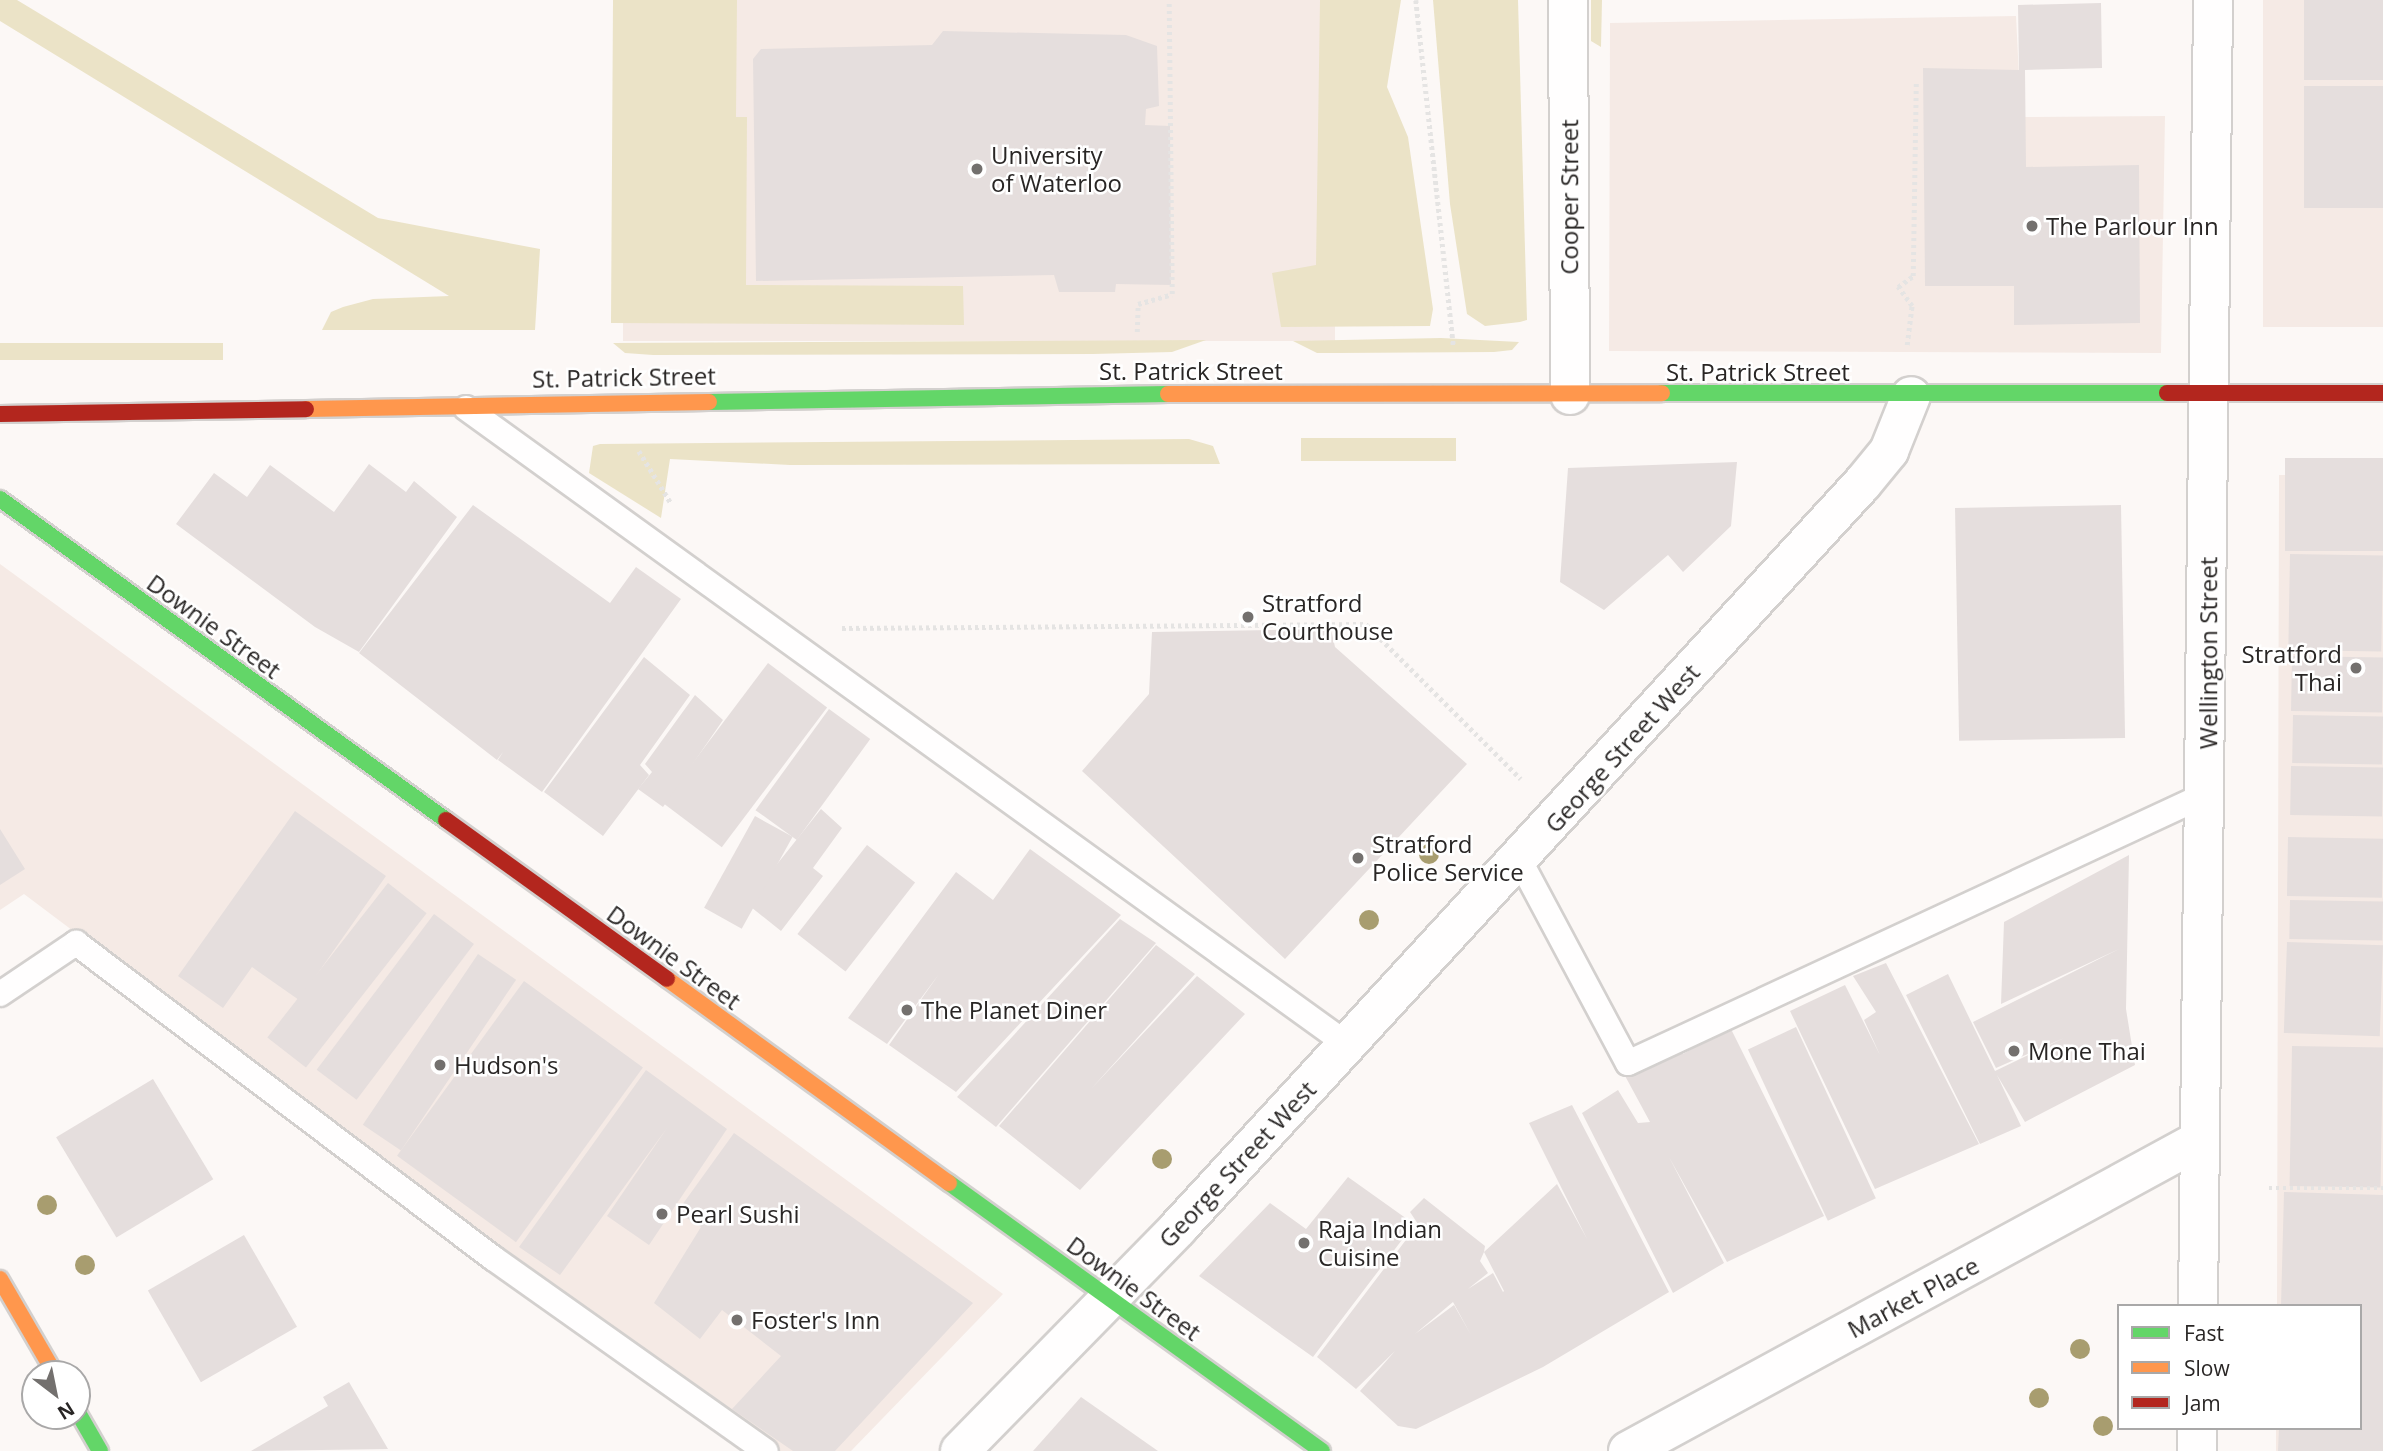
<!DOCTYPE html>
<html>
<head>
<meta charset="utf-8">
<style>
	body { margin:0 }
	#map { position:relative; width:2383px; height:1451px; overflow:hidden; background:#fcf8f6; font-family:"Open Sans",sans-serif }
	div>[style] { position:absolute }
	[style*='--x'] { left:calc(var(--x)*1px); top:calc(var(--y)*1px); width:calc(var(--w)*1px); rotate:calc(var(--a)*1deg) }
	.built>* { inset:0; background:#f5eae5; transform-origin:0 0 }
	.green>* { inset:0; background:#ebe3c7; transform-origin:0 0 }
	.building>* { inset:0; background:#e5dedd; transform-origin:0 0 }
	.path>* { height:4.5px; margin-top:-2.25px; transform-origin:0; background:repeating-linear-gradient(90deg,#e5e4e3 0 3.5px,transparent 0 7px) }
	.roads { filter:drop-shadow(2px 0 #d3d0ce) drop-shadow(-2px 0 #d3d0ce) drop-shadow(0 2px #d3d0ce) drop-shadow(0 -2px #d3d0ce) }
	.lane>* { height:24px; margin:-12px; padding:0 12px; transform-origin:12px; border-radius:12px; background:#fffefe }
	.street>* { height:38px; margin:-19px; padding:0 19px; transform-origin:19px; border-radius:19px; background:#fffefe }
	.fast>* { height:16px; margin:-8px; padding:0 8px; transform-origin:8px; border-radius:8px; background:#63d668 }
	.slow>* { height:16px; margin:-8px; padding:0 8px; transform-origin:8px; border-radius:8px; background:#ff974d }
	.jam>* { height:16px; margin:-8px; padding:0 8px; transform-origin:8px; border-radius:8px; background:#b3261e }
	.trees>* { width:20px; height:20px; margin:-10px; border-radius:50%; background:#a89d6f }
	.dots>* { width:19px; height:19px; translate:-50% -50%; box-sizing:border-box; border:4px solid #fff; border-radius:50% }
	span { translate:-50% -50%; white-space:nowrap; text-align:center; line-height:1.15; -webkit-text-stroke:5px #fff; paint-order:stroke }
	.poi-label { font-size:24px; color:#292625 }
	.left { translate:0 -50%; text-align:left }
	.right { translate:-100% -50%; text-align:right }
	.street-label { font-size:24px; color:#292625 }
	.legend { position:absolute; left:2117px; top:1304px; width:245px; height:126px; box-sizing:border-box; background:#fff; border:2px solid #a9a8a8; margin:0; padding:9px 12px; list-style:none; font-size:21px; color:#292625 }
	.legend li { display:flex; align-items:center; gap:14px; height:35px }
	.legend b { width:35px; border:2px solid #a9a8a8 }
	.north { position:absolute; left:21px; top:1360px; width:70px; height:70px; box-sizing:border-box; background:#fff; border:2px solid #a9a8a8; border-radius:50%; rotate:148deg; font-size:19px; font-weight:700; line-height:28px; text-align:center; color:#292625 }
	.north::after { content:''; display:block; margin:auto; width:24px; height:32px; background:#73706e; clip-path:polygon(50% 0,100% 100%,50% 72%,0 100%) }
</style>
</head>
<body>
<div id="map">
	<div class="built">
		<i style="left:623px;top:0;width:712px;height:341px"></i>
		<i style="left:2263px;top:0;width:120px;height:327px"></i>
		<i style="clip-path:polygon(2016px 16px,2021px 117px,2165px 116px,2161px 353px,1609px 351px,1610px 23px)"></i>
		<i style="clip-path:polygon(2383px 474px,2383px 1451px,2276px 1451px,2276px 1428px,2360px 1428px,2360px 1306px,2277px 1306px,2279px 475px)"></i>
		<i style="clip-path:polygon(0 564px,1003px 1294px,851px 1451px,765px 1451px,24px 894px,0 910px)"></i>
	</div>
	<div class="green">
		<i style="clip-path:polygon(0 0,17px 0,378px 218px,540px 249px,535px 330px,322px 330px,331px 312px,343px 307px,373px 299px,449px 296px,0 21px)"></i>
		<i style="clip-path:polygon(613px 0,737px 0,736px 117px,747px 117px,746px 285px,963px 286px,964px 325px,611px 323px)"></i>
		<i style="clip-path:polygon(1320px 0,1401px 0,1387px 87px,1408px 137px,1433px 309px,1430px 326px,1281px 327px,1272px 273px,1316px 265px)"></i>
		<i style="clip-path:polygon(1433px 0,1518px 0,1527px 320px,1520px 322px,1485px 326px,1467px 314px,1450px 204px)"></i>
		<i style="clip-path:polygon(1591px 0,1602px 0,1601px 47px,1591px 41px)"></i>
		<i style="clip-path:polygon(1441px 338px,1519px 342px,1512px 350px,1494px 352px,1337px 353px,1317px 353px,1293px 341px)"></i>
		<i style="clip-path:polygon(1206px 340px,1172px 352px,1093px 354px,653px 355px,625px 353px,613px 343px)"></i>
		<i style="left:0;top:343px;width:223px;height:17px"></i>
		<i style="left:1456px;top:438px;width:23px;height:155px;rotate:90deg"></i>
		<i style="clip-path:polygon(1189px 439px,1213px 446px,1220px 464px,790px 465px,670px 459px,661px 518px,589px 473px,593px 446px,600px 444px)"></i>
	</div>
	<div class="building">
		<i style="left:2304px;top:0;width:79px;height:80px"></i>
		<i style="clip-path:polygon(2101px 3px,2102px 68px,2025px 70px,2026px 167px,2139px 165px,2140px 323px,2014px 325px,2014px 286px,1925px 286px,1923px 68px,2019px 70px,2018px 5px)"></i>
		<i style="clip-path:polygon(943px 31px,1126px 35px,1157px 46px,1159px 106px,1146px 109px,1145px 125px,1170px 126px,1171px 285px,1116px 284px,1115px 292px,1059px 292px,1054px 275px,756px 281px,753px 59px,761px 49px,932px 45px)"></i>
		<i style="left:2383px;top:86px;width:122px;height:79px;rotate:90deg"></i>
		<i style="left:2383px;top:458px;width:93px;height:98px;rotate:90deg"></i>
		<i style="clip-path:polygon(1737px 462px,1731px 526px,1683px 572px,1668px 555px,1604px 610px,1560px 582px,1568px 468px)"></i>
		<i style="clip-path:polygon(369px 464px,406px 492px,414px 481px,457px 517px,359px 652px,315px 627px,176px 524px,214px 473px,247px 497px,270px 465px,334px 512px)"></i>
		<i style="clip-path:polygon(473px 505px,610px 603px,636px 567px,681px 599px,542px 792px,498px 760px,503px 752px,497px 760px,359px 653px)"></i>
		<i style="left:2121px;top:505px;width:233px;height:166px;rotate:89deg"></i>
		<i style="left:2290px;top:554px;width:93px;height:96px;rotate:1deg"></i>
		<i style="clip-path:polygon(1331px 629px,1335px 647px,1467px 764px,1285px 959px,1082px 771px,1149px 694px,1152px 632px)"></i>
		<i style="left:2292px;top:656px;width:91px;height:55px;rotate:1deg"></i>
		<i style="clip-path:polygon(644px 657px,690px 695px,640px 765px,649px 775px,603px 836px,544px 792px)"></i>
		<i style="left:768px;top:663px;width:74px;height:175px;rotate:37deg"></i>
		<i style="clip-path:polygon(695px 695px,723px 720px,663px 807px,638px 789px,652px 772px,645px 764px)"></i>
		<i style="left:829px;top:709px;width:51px;height:125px;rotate:36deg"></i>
		<i style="left:2293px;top:715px;width:90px;height:48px;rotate:1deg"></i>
		<i style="left:2291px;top:766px;width:92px;height:49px;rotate:1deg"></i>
		<i style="clip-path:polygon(821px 809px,842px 828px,813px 868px,823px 876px,781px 931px,746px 903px)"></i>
		<i style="clip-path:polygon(295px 811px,386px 876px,299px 1000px,252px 967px,223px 1008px,178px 976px)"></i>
		<i style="left:755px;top:816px;width:43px;height:105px;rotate:29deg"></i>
		<i style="clip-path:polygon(0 829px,25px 869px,0 885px)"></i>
		<i style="left:2288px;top:837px;width:95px;height:59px;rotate:1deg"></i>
		<i style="left:867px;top:845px;width:61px;height:113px;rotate:38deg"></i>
		<i style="clip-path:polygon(1030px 849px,1121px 915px,956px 1092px,889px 1045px,939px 974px,887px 1044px,848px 1018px,956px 872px,993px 900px)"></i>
		<i style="clip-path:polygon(2129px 855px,2126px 1009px,2135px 1065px,2025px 1122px,1997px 1075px,2021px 1126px,1980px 1144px,1906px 995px,1948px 974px,1995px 1071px,2064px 1038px,1996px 1068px,1973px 1022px,2119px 949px,2001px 1004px,2004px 922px)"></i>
		<i style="left:388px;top:883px;width:49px;height:196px;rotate:38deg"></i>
		<i style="left:2290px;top:900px;width:93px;height:39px;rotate:1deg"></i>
		<i style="left:434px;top:914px;width:50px;height:195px;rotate:37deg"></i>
		<i style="clip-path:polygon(1120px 919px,1156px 943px,996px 1127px,957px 1097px)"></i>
		<i style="left:2287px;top:942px;width:96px;height:91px;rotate:2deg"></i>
		<i style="clip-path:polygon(1156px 945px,1195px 974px,1091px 1089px,1197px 976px,1245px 1014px,1080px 1190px,999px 1126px)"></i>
		<i style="left:478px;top:954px;width:46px;height:206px;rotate:34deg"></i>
		<i style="clip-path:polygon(1886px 963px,1979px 1144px,1875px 1189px,1790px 1011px,1845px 985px,1880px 1055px,1864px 1020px,1876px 1012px,1853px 976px)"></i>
		<i style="left:524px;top:981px;width:147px;height:216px;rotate:36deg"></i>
		<i style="clip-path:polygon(1730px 1027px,1824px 1216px,1727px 1262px,1669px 1157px,1724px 1263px,1673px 1293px,1582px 1113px,1618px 1090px,1638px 1123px,1650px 1122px,1624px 1074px,1677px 1045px,1683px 1054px)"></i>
		<i style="left:1796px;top:1027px;width:189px;height:53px;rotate:65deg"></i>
		<i style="left:2292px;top:1046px;width:91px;height:140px;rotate:1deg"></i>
		<i style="clip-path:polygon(646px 1070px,727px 1129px,649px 1245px,607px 1216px,667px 1128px,560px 1275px,519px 1247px)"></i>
		<i style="left:153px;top:1079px;width:117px;height:113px;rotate:59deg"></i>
		<i style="clip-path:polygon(evenodd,1572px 1105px,1669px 1292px,1543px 1367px,1416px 1429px,1398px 1426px,1360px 1391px,1395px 1351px,1356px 1389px,1317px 1357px,1418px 1224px,1410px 1212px,1424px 1198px,1485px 1246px,1484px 1252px,1557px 1184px,1587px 1239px,1529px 1123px,1572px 1105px,1484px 1252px,1504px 1291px,1503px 1292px,1493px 1273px,1468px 1289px,1488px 1273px,1480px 1261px,1484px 1252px,1572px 1105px,1453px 1302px,1471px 1335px,1454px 1305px,1415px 1334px,1453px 1302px)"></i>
		<i style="clip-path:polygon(734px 1133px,973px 1303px,835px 1451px,793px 1451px,732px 1409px,781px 1356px,722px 1310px,700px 1339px,654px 1303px,701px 1227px,677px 1212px)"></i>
		<i style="clip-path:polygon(1348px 1177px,1414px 1224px,1313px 1357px,1199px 1276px,1270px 1203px,1306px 1229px)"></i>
		<i style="clip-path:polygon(2284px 1192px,2383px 1195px,2383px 1451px,2278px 1451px,2279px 1428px,2360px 1428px,2360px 1306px,2281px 1306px)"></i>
		<i style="left:244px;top:1235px;width:106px;height:111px;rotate:60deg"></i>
		<i style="clip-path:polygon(349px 1382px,388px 1449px,251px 1451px,328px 1406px,323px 1397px)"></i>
		<i style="clip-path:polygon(1081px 1397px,1158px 1451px,1033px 1451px)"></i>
	</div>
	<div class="path">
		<i style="--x:1416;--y:0;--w:349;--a:83.8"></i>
		<i style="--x:1137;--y:332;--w:28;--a:-88"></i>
		<i style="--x:1138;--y:304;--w:35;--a:-16"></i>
		<i style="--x:1172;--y:294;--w:294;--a:-90.6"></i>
		<i style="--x:1907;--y:345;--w:39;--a:-83"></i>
		<i style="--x:1912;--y:306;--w:24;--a:-126"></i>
		<i style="--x:1898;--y:287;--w:19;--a:-36"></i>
		<i style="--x:1913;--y:276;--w:194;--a:-89.1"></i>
		<i style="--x:639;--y:451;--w:61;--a:58.4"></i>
		<i style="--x:842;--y:628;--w:524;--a:-0.44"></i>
		<i style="--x:1366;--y:624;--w:219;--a:45"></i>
		<i style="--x:2269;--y:1188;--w:114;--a:0"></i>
	</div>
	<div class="roads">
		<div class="lane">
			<i style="--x:466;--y:408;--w:1088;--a:35.84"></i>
			<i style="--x:1520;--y:861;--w:229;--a:61.9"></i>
			<i style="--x:1628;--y:1063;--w:638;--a:-24.92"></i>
			<i style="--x:0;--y:994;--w:92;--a:-33.9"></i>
			<i style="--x:76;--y:943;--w:523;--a:37.07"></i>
			<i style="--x:493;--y:1258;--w:334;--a:35.3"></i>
		</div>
		<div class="street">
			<i style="--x:1568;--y:0;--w:395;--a:89.7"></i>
			<i style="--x:2198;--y:1306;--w:1306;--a:-89.34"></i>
			<i style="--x:960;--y:1451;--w:312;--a:-45.6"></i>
			<i style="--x:1178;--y:1228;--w:1011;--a:-47.41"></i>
			<i style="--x:1862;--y:484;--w:43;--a:-50.7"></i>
			<i style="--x:1889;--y:451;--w:59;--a:-68.2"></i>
			<i style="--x:1628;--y:1451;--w:649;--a:-28.54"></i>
			<i style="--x:2197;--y:1451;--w:23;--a:-90"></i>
		</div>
		<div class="fast">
			<i style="--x:1662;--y:393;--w:505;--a:0"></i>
			<i style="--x:709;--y:402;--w:459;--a:-1"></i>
			<i style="--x:0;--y:499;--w:550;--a:35.74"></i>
			<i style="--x:949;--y:1183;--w:459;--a:35.7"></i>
			<i style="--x:77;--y:1411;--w:46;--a:60.1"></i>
		</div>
		<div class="slow">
			<i style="--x:1168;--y:394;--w:494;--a:-0.1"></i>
			<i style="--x:306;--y:409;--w:403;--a:-1"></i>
			<i style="--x:667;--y:979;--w:348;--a:35.9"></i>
			<i style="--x:0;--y:1279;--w:110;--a:59.9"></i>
		</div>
		<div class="jam">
			<i style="--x:2167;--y:393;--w:216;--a:0"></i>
			<i style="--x:0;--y:414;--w:306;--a:-0.9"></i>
			<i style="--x:446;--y:820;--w:272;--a:35.7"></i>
		</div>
	</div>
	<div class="trees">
		<i style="left:1429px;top:854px"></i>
		<i style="left:1369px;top:920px"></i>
		<i style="left:1162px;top:1159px"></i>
		<i style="left:47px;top:1205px"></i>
		<i style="left:85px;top:1265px"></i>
		<i style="left:2080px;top:1349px"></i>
		<i style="left:2039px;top:1398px"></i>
		<i style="left:2103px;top:1426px"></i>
	</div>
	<div class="dots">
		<i style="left:977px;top:169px;background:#73706e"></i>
		<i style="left:2032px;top:226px;background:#73706e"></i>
		<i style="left:1248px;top:617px;background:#73706e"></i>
		<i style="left:2356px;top:668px;background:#73706e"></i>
		<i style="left:1358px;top:858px;background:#73706e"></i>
		<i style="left:907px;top:1010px;background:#73706e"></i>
		<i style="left:2014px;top:1051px;background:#73706e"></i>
		<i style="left:440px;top:1065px;background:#73706e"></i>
		<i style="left:662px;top:1214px;background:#73706e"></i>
		<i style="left:1304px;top:1243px;background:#73706e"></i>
		<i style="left:737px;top:1320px;background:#73706e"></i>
	</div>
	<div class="poi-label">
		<span class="left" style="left:991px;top:169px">University<br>of Waterloo</span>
		<span class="left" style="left:2046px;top:226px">The Parlour Inn</span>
		<span class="left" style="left:1262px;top:617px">Stratford<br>Courthouse</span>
		<span class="right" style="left:2342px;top:668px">Stratford<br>Thai</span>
		<span class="left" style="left:1372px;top:858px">Stratford<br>Police Service</span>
		<span class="left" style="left:921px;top:1010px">The Planet Diner</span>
		<span class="left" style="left:2028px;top:1051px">Mone Thai</span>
		<span class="left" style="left:454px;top:1065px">Hudson's</span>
		<span class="left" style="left:676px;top:1214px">Pearl Sushi</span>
		<span class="left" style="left:1318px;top:1243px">Raja Indian<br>Cuisine</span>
		<span class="left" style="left:751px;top:1320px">Foster's Inn</span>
	</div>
	<div class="street-label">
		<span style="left:1569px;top:197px;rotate:-90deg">Cooper Street</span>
		<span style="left:1191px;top:371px">St. Patrick Street</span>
		<span style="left:1758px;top:372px">St. Patrick Street</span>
		<span style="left:624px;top:377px;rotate:-1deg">St. Patrick Street</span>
		<span style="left:214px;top:626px;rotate:36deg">Downie Street</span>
		<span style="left:2208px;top:653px;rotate:-90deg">Wellington Street</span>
		<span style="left:1622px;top:748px;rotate:-48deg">George Street West</span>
		<span style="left:674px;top:957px;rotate:36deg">Downie Street</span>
		<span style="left:1237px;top:1164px;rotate:-47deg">George Street West</span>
		<span style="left:1134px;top:1288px;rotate:36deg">Downie Street</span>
		<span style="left:1913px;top:1297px;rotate:-28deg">Market Place</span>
	</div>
	<ul class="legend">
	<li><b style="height:9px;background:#63d668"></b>Fast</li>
	<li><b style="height:9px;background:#ff974d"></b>Slow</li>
	<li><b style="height:9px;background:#b3261e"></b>Jam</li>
	</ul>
	<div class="north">N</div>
</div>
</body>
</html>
